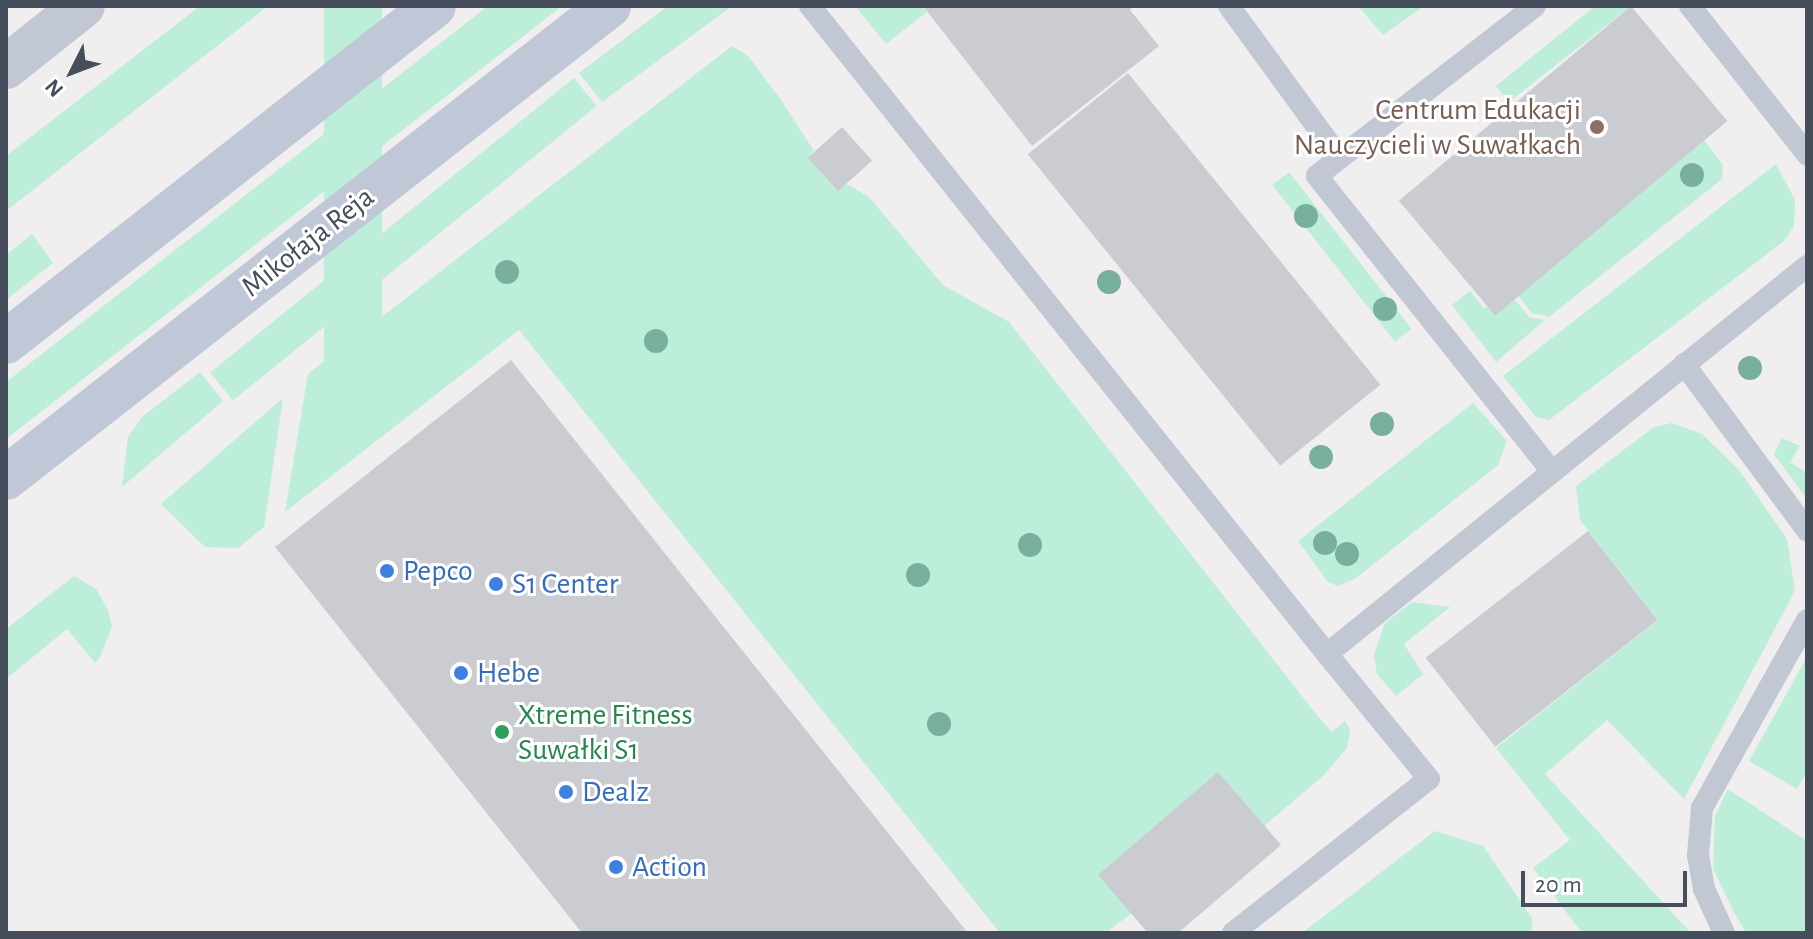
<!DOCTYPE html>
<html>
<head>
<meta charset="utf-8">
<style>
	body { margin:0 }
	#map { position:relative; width:1813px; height:939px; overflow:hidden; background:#f0eeee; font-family:"Alegreya Sans",sans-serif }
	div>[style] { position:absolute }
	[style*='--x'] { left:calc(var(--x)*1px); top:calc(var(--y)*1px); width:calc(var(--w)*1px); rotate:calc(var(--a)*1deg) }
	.green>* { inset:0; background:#bceed9; transform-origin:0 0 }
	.building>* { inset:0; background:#cbccd2; transform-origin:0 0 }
	.lane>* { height:22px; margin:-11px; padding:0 11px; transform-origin:11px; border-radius:11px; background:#c1c7d3 }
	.street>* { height:44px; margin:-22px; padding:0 22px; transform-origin:22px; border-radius:22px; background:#c1c7d3 }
	.secondary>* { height:44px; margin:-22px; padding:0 22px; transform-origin:22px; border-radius:22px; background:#c0c7d7 }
	.trees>* { width:24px; height:24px; margin:-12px; border-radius:50%; background:#79af9e }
	.dots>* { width:22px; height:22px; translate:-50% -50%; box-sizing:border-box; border:4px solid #fff; border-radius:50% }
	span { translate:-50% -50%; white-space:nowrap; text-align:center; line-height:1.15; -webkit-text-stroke:6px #fff; paint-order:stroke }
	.education-label { font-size:30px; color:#785e54 }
	.right { translate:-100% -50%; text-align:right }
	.street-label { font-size:30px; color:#464d5b }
	.shop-label { font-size:30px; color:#366cbe }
	.left { translate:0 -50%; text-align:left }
	.leisure-label { font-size:30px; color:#27864d }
	.frame { position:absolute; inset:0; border:8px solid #464d5b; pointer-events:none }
	.north { position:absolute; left:32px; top:32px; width:80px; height:80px; -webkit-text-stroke:6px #fff; paint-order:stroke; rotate:228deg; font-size:22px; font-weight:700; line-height:32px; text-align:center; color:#464d5b }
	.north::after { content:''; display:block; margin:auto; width:28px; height:36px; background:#464d5b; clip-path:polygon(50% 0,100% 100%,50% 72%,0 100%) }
	.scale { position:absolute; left:1521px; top:871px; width:166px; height:36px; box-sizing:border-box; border:4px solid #464d5b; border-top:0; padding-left:10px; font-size:24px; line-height:28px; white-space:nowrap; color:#464d5b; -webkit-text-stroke:6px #fff; paint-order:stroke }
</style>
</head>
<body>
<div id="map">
	<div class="green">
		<i style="clip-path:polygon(200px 6px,268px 6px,6px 211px,6px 156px)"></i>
		<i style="left:324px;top:6px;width:58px;height:365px"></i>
		<i style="clip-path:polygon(488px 6px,562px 6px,6px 439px,6px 382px)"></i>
		<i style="clip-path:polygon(668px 6px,732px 6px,602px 102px,579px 73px)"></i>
		<i style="clip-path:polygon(855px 6px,923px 6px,927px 12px,886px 44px)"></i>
		<i style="clip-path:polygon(1358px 6px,1424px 6px,1383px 35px)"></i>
		<i style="clip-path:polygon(1595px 6px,1631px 6px,1509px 102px,1496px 86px)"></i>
		<i style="clip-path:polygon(732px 46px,748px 56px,781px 100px,814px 151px,808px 157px,836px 190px,845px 183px,869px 197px,943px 285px,1009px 322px,1320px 719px,1332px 732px,1345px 721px,1350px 730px,1347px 748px,1324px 775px,1264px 826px,1218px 773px,1132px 913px,1105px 933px,1000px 933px,519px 330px,285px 512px,308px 374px)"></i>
		<i style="left:574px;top:78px;width:36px;height:468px;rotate:51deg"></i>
		<i style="clip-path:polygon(1703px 139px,1723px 165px,1722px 179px,1549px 317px,1532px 313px,1512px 288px)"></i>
		<i style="clip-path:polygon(1776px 164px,1795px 200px,1794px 226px,1784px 241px,1549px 420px,1536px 417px,1503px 376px)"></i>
		<i style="left:1289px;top:172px;width:199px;height:21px;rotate:52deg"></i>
		<i style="clip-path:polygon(32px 234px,53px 263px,6px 300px,6px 255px)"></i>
		<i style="clip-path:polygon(1470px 291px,1484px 309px,1508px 291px,1529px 317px,1545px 320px,1496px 362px,1452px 305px)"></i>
		<i style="clip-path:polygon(200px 372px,223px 401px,122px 487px,128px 437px,142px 417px)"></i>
		<i style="clip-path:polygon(283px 398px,264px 527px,238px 548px,205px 547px,161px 504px)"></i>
		<i style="clip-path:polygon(1473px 403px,1507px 441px,1498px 465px,1356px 578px,1338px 586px,1328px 582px,1298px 541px)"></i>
		<i style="clip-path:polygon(1672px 423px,1702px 434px,1739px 470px,1787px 539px,1795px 591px,1684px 799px,1607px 720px,1545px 774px,1691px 933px,1582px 933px,1533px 868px,1570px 840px,1496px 748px,1658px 620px,1580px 520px,1576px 486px,1654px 427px)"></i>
		<i style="clip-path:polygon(1782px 438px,1800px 446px,1790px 462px,1807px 473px,1807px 499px,1774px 454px)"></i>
		<i style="clip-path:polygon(74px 576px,96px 589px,108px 610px,112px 627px,100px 657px,95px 663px,67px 629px,6px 679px,6px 629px)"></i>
		<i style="clip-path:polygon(1412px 602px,1450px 607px,1404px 644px,1423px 674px,1396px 696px,1377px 674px,1374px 655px,1385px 623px)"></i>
		<i style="clip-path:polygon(1807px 657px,1807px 772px,1797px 789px,1749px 761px)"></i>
		<i style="clip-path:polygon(1728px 789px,1807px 841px,1807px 933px,1746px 933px,1734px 912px,1713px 869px,1715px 816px)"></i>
		<i style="clip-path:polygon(1435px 831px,1483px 846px,1532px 918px,1532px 933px,1302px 933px)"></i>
	</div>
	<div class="building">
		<i style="clip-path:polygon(923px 6px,1134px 6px,1130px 10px,1159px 46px,1032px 146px)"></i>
		<i style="left:1631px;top:6px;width:150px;height:303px;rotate:50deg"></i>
		<i style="left:1128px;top:73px;width:401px;height:129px;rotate:51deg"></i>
		<i style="left:842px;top:127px;width:45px;height:46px;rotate:48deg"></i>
		<i style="clip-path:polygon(511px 360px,718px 620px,968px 933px,582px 933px,275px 547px)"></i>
		<i style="left:1588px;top:531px;width:113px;height:206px;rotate:52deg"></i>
		<i style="clip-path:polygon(1218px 772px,1281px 845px,1178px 933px,1148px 933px,1098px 875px)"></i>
	</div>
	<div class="lane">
		<i style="--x:810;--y:6;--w:829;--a:51.42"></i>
		<i style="--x:1327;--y:654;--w:617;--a:-38.95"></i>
		<i style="--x:1229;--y:6;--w:188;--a:53.9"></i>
		<i style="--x:1535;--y:6;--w:276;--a:142.1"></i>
		<i style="--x:1317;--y:176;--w:377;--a:51.5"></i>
		<i style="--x:1690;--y:6;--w:189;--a:51.7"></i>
		<i style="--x:1684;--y:364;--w:207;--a:53.5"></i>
		<i style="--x:1233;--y:933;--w:249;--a:-38.2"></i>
		<i style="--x:1429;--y:779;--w:161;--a:-129.2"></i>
		<i style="--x:1724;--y:933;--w:48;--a:-114.4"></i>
		<i style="--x:1704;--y:889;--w:35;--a:-100"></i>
		<i style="--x:1698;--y:855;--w:47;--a:-85.1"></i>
		<i style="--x:1702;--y:808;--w:215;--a:-60.8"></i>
	</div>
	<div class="street">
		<i style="--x:6;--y:67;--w:98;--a:-38.4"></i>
	</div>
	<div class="secondary">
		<i style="--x:6;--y:342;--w:544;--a:-38.13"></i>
		<i style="--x:6;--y:478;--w:766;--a:-38.05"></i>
	</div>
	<div class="trees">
		<i style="left:1692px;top:175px"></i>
		<i style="left:1306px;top:216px"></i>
		<i style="left:507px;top:272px"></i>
		<i style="left:1109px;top:282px"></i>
		<i style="left:1385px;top:309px"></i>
		<i style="left:656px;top:341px"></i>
		<i style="left:1750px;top:368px"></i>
		<i style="left:1382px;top:424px"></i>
		<i style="left:1321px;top:457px"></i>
		<i style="left:1325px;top:543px"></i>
		<i style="left:1030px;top:545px"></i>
		<i style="left:1347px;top:554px"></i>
		<i style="left:918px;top:575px"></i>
		<i style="left:939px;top:724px"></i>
	</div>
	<div class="dots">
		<i style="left:1597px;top:127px;background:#8d6e63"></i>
		<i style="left:387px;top:571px;background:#3f7fe0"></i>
		<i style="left:496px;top:584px;background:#3f7fe0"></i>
		<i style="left:461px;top:673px;background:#3f7fe0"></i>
		<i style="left:502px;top:732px;background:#2e9e5b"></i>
		<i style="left:566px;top:792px;background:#3f7fe0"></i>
		<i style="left:616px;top:867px;background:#3f7fe0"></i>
	</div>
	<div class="education-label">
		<span class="right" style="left:1581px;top:127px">Centrum Edukacji<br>Nauczycieli w Suwałkach</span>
	</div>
	<div class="street-label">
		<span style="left:308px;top:242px;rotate:-38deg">Mikołaja Reja</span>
	</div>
	<div class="shop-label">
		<span class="left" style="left:403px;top:571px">Pepco</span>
		<span class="left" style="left:512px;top:584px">S1 Center</span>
		<span class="left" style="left:477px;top:673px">Hebe</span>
		<span class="left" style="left:582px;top:792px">Dealz</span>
		<span class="left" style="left:632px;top:867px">Action</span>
	</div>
	<div class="leisure-label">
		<span class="left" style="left:518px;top:732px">Xtreme Fitness<br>Suwałki S1</span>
	</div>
	<div class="frame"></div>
	<div class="north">N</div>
	<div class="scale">20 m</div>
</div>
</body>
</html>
